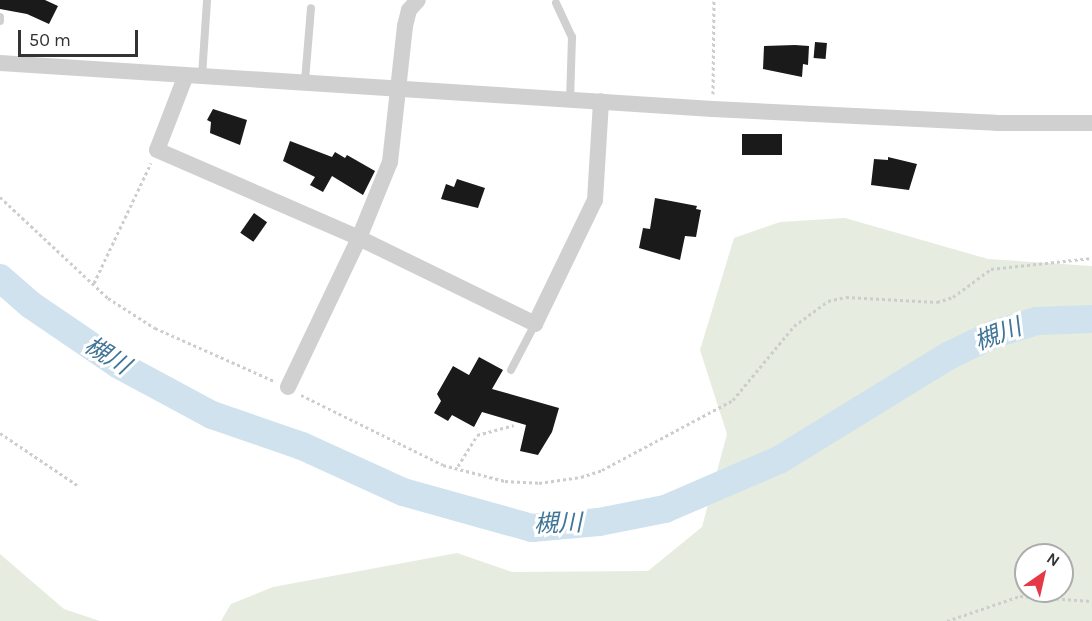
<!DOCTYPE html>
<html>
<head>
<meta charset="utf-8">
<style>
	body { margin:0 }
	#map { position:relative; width:1092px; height:621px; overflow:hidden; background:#fff; font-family:Karla,"Noto Sans JP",sans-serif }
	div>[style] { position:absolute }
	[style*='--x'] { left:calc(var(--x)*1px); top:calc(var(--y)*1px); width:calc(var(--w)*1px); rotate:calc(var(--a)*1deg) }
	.green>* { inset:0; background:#e6ecdf }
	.river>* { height:28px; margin:-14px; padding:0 14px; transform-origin:14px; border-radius:14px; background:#cfe2ee }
	.building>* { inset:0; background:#1a1a1a; transform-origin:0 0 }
	.path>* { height:3px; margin-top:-1.5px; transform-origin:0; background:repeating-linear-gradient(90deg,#cdcdcd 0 3px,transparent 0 6px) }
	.service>* { height:8px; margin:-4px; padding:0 4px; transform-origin:4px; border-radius:4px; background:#d0d0d0 }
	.minor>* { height:16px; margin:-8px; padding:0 8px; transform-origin:8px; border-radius:8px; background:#d0d0d0 }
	span { translate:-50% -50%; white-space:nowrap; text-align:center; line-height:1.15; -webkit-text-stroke:6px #fff; paint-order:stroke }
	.water-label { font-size:24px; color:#3f7597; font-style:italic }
	.north { position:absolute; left:1014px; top:543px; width:60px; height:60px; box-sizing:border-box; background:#fff; border:2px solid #adadad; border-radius:50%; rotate:34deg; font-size:16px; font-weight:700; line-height:24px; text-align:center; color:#333 }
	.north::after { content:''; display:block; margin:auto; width:21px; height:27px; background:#e63946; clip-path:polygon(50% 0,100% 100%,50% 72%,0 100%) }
	.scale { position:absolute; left:18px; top:30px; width:120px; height:27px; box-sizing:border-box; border:3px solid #333; border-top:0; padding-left:8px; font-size:18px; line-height:21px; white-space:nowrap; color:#333; -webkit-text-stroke:4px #fff; paint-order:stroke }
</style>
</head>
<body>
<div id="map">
	<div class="green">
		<i style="clip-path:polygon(evenodd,845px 218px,988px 259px,1092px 266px,1092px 621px,221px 621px,231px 604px,273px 587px,457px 553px,512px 572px,648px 571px,702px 527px,727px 434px,700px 350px,734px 238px,780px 222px,845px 218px,1026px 555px,1062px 555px,1062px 591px,1026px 591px,1026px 555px)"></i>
		<i style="clip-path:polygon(0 554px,64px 609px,100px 621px,0 621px)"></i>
	</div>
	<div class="river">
		<i style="--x:0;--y:278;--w:41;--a:41.1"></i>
		<i style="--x:31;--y:305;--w:107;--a:34.3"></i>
		<i style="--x:119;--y:365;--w:106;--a:28.3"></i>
		<i style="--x:212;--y:415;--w:95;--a:19"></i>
		<i style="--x:302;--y:446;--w:111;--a:24.5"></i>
		<i style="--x:403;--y:492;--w:134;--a:15.6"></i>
		<i style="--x:532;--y:528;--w:67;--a:-5.1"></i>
		<i style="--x:599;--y:522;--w:67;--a:-11.1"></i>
		<i style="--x:665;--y:509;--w:124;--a:-23.3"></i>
		<i style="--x:779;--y:460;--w:198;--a:-31.6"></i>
		<i style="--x:948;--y:356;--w:51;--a:-25.6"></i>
		<i style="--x:994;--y:334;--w:45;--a:-16.8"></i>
		<i style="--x:1037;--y:321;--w:55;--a:-2.1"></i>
	</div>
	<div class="building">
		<i style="clip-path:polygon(0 0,45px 0,58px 6px,49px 24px,27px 14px,0 9px)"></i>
		<i style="left:815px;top:42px;width:12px;height:16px;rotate:5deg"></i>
		<i style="clip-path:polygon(795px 45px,809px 46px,808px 65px,803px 64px,802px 77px,763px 69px,764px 46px)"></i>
		<i style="clip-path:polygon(213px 109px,247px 120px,240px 145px,210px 133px,211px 122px,207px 120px)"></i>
		<i style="left:742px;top:134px;width:40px;height:21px"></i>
		<i style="clip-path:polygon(290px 141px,332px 157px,335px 152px,345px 158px,347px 155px,375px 171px,363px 195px,332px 176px,323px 192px,310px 185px,315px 177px,283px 161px)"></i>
		<i style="clip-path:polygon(888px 157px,917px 164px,909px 190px,871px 185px,874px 159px,888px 160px)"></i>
		<i style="clip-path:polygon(457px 179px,485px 188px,478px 208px,441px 199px,446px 184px,454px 187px)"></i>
		<i style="clip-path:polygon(655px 198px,697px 206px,696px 209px,701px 210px,696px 237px,685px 236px,680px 260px,639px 248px,643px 228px,650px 229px)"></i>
		<i style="left:254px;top:213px;width:16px;height:24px;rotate:35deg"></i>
		<i style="clip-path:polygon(479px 357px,503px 370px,492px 389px,559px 408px,552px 432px,538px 455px,520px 451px,526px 425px,482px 412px,474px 427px,452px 415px,448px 421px,434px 413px,441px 401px,437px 394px,453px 366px,469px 375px)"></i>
	</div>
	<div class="path">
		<i style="--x:713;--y:94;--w:94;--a:-89.4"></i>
		<i style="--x:0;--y:197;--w:148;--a:43.1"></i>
		<i style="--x:108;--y:298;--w:56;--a:32.6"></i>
		<i style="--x:155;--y:328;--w:130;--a:24"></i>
		<i style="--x:94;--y:283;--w:133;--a:-64.6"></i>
		<i style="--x:301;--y:395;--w:158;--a:26.2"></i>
		<i style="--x:443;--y:465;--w:64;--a:14.5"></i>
		<i style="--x:505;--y:481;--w:34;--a:3"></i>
		<i style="--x:539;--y:483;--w:42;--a:-8.1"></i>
		<i style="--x:581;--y:477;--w:22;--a:-18"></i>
		<i style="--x:602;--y:470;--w:149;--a:-28.1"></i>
		<i style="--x:733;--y:400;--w:96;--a:-50.5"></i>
		<i style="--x:794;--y:326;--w:42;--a:-36.3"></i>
		<i style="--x:828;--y:301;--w:18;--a:-13"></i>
		<i style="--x:846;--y:297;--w:91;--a:3.1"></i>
		<i style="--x:937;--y:302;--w:17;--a:-17"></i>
		<i style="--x:953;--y:297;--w:47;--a:-36.4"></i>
		<i style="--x:991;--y:269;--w:102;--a:-6.2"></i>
		<i style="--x:0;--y:433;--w:93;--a:34"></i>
		<i style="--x:458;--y:466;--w:36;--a:-58"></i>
		<i style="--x:477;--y:435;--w:38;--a:-15"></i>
		<i style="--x:947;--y:621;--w:77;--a:-18.9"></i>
		<i style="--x:1020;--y:596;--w:72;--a:4"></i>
	</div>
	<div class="service">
		<i style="--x:556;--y:3;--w:38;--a:65"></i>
		<i style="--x:572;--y:37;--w:62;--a:91.8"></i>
		<i style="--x:0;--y:21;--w:4;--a:-90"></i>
		<i style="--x:202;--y:76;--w:76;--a:-86.2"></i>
		<i style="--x:305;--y:81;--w:73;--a:-85.3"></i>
		<i style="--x:511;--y:370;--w:52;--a:-62.4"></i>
	</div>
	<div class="minor">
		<i style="--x:0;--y:63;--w:714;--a:3.69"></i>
		<i style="--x:713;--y:109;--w:283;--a:2.8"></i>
		<i style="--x:996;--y:123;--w:96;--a:0"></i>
		<i style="--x:186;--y:75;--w:80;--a:111.1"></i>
		<i style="--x:157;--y:150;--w:220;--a:23.5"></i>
		<i style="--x:359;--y:238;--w:196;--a:26"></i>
		<i style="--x:535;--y:324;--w:138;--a:-64.2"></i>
		<i style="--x:595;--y:200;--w:99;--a:-86.5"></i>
		<i style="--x:288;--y:387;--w:165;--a:-64.5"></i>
		<i style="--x:359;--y:238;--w:82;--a:-67.8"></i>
		<i style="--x:390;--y:162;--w:137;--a:-83.7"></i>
		<i style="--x:405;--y:26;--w:16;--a:-76"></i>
		<i style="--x:409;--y:10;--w:13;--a:-48"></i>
	</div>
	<div class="water-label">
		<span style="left:998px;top:335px;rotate:-21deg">槻川</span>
		<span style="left:107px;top:356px;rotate:32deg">槻川</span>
		<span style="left:558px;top:524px;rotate:-2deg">槻川</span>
	</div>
	<div class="north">N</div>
	<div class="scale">50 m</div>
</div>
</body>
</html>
